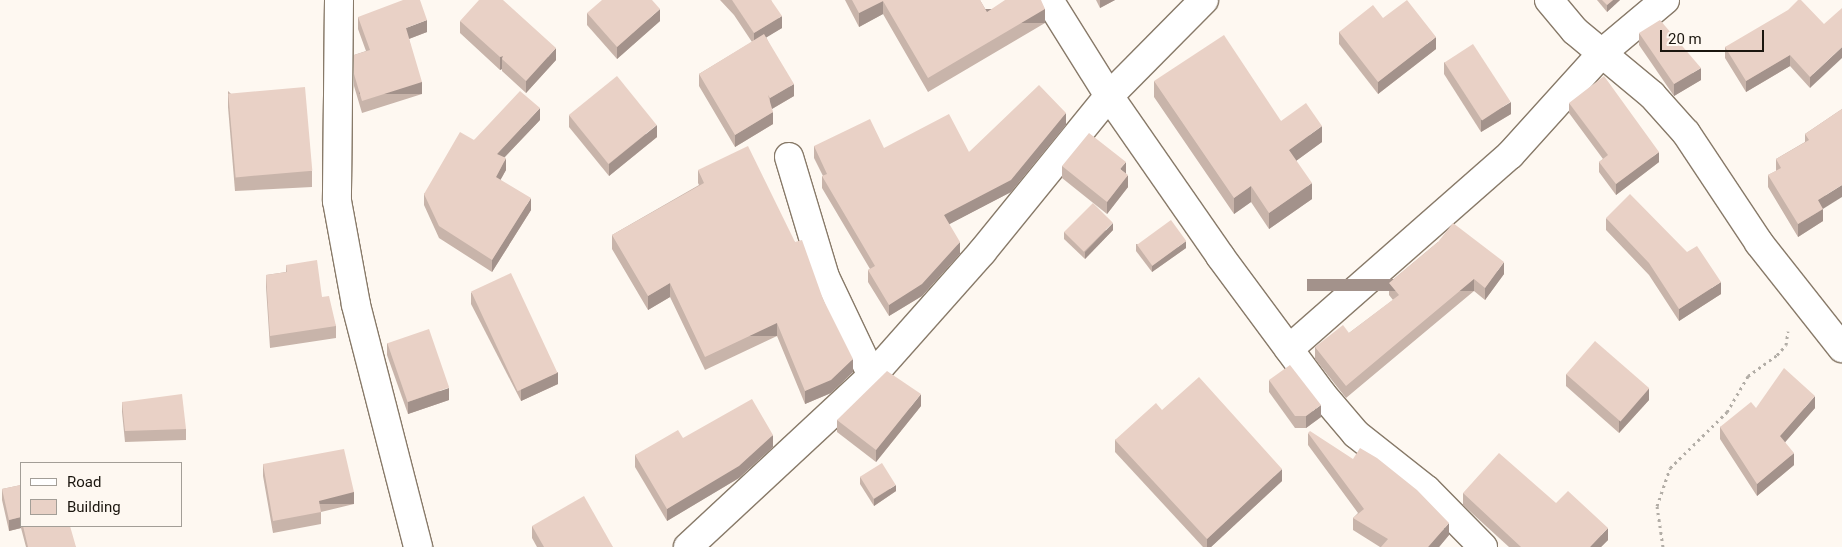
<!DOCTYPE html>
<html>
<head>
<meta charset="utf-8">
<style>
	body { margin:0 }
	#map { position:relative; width:1842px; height:547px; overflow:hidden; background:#fef8f1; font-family:Roboto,sans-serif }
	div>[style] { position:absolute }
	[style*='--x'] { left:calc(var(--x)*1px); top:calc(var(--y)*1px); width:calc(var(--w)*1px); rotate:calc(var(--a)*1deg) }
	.path>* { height:3px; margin-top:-1.5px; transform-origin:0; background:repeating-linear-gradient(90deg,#b2ada6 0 2.5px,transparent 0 6.5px) }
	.roads { filter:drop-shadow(1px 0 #887a69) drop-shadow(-1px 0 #887a69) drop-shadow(0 1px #887a69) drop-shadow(0 -1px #887a69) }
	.street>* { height:28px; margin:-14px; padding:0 14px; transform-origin:14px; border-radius:14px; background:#fff }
	.wall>* { inset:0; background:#c8b4aa }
	.shaded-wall>* { inset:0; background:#a3928b; transform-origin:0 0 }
	.building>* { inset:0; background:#e9d1c6; transform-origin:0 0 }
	span { translate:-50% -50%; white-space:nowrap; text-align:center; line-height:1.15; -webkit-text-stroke:5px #fef8f1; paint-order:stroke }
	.legend { position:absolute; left:20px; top:462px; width:162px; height:65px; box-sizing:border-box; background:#fef8f1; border:1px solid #a39e97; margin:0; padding:6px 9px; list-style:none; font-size:15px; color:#1b160f }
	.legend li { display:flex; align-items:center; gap:10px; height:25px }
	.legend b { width:25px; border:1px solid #a39e97 }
	.scale { position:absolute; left:1660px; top:30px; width:104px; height:22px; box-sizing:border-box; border:2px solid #1b160f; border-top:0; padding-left:6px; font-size:15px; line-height:18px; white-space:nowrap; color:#1b160f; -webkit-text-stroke:4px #fef8f1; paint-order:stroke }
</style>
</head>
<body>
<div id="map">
	<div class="path">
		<i style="--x:1663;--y:547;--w:41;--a:-98.3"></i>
		<i style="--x:1657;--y:506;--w:40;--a:-71.1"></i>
		<i style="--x:1670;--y:468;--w:80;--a:-44.5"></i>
		<i style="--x:1727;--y:412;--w:42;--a:-59.7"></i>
		<i style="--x:1748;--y:376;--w:36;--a:-36"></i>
		<i style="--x:1777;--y:355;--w:13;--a:-48"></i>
		<i style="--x:1786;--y:345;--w:14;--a:-82"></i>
	</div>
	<div class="roads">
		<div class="street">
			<i style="--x:339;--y:0;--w:201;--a:90.6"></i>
			<i style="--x:337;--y:201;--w:106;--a:79.6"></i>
			<i style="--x:356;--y:305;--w:250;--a:75.6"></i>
			<i style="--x:1049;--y:0;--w:113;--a:58"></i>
			<i style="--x:1109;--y:96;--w:195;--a:55.2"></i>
			<i style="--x:1220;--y:256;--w:172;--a:53.5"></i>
			<i style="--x:1322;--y:394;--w:52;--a:49.6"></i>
			<i style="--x:1356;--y:434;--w:90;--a:38.3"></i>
			<i style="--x:1427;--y:490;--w:80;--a:45.5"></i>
			<i style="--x:1549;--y:0;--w:40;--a:50"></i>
			<i style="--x:1575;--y:31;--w:100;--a:39.7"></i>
			<i style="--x:1652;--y:95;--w:51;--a:48.2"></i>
			<i style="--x:1686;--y:133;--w:132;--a:56.4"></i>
			<i style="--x:1759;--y:243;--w:134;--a:51.7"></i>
			<i style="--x:789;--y:157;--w:125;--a:73.3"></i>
			<i style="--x:825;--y:277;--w:110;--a:64.6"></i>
			<i style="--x:1289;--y:349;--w:294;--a:-41.3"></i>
			<i style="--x:1510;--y:155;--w:139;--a:-47.9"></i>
			<i style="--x:1603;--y:52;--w:81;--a:-40"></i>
			<i style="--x:688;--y:547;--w:251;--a:-42.9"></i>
			<i style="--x:872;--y:376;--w:166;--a:-48.4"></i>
			<i style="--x:982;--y:252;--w:201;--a:-50.9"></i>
			<i style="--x:1109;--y:96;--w:135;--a:-45.3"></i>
		</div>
	</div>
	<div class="wall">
		<i style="clip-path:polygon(720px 0,771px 0,782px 28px,766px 37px,794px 96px,772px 109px,773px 124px,735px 147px,699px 86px,699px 74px,752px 42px,734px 15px)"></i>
		<i style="clip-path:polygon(845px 0,980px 0,987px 12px,1045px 23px,928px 92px,883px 14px,859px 27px)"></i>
		<i style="clip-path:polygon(1096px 0,1115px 0,1100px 8px)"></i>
		<i style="clip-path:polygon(1597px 0,1620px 0,1607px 12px)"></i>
		<i style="clip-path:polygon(587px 13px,660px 21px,617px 59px,587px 25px)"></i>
		<i style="clip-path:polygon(358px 17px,427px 32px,409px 39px,422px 94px,362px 113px,354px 86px,354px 55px,366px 51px,358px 29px)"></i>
		<i style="clip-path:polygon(1383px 18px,1436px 49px,1378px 94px,1339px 44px,1339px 32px)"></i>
		<i style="clip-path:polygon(460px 21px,556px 60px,526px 93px,502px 71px,502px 69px,500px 70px,460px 33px)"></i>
		<i style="clip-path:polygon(1824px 24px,1810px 88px,1790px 66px,1746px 92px,1725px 58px,1725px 47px)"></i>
		<i style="clip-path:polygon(1639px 33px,1701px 80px,1674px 96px,1639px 45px)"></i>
		<i style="clip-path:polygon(1444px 62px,1511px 114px,1481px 132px,1444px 74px)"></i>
		<i style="clip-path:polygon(1154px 81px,1281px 121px,1322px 142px,1296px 161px,1312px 199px,1269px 229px,1251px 202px,1234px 214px,1154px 97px)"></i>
		<i style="clip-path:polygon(228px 91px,312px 171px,312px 187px,235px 191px,228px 107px)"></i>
		<i style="clip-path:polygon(1569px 103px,1659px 162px,1616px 195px,1599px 172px,1599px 162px,1603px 159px,1569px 113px)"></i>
		<i style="clip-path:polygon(1842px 109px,1823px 209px,1823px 221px,1798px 237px,1768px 187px,1768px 175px,1776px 171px,1776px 159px,1805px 142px,1805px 134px)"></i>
		<i style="clip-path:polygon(569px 115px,657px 137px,609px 176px,569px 127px)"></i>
		<i style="clip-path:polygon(540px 120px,504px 158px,506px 170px,500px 180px,531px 210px,492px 272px,439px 238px,424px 205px,424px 194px,474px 140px)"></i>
		<i style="clip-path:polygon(1066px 125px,1011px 192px,949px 224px,960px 254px,922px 296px,889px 316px,868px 282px,868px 270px,870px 269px,822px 188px,822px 176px,823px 176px,814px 158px,814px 146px,884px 148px,969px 152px)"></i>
		<i style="clip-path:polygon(1062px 166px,1126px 173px,1128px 187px,1107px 214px,1062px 178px)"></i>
		<i style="clip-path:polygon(698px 170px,795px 242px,823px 299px,853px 372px,831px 393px,805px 404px,777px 336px,705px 370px,670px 297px,648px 310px,612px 249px,612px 235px,699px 185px,698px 183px)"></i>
		<i style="clip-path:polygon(1606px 218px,1721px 294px,1679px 321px,1649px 275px,1606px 230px)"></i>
		<i style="clip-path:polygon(1113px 230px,1085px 259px,1064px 239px,1064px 232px)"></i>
		<i style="clip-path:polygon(1438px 242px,1504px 274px,1485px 300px,1474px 291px,1346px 398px,1315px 359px,1315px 347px,1349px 333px,1393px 300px,1389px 295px,1389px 283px)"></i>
		<i style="clip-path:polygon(1136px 244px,1186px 248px,1152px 272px,1136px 251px)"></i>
		<i style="clip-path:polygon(286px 265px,322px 297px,336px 326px,336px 338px,270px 348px,266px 287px,266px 275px,286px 272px)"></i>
		<i style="clip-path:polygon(471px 292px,558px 384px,521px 401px,471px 304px)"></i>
		<i style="clip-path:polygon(387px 343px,449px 400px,408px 414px,387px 355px)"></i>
		<i style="clip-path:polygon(1566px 374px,1649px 400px,1619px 433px,1566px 386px)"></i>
		<i style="clip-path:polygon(1269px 380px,1321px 417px,1306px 428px,1295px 428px,1269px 392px)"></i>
		<i style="clip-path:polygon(122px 402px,186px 429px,186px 440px,125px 442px,122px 412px)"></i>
		<i style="clip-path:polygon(921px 406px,876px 462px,837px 432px,837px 420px)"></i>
		<i style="clip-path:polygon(1756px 408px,1815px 408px,1785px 442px,1794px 465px,1757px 496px,1720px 439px,1720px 427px)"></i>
		<i style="clip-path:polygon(1162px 410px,1282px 481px,1211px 547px,1203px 547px,1115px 452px,1115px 440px)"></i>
		<i style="clip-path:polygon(1308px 433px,1449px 535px,1439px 547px,1380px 547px,1353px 530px,1353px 518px,1358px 513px,1308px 445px)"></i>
		<i style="clip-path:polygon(683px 438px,773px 447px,739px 478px,667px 521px,635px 467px,635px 455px)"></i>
		<i style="clip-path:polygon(263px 464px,354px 504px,321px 512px,321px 524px,273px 533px,263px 476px)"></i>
		<i style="clip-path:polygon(860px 477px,896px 491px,874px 506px,860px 484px)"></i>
		<i style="clip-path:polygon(21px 485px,21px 526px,51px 526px,52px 527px,76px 547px,26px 547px,21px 528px,9px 531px,2px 500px,2px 489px)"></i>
		<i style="clip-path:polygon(1463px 493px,1556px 503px,1608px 540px,1601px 547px,1509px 547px,1463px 505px)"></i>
		<i style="clip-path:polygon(532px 526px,613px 547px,537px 547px,532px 538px)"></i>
	</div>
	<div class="shaded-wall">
		<i style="clip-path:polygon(1100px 0,1115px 0,1100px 8px)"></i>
		<i style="clip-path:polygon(1613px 0,1620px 0,1607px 12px,1607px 5px)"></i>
		<i style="clip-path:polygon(883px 1px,883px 14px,859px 27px,859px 13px)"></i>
		<i style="clip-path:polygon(660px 9px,660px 21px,617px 59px,617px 47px)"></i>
		<i style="left:1045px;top:9px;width:14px;height:136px;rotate:90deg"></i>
		<i style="clip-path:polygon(782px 16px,782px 28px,754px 45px,754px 33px)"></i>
		<i style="clip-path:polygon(427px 20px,427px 32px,406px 40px,406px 28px)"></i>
		<i style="clip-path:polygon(1436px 37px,1436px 49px,1378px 94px,1378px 82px)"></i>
		<i style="clip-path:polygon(1842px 47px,1842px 58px,1810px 88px,1810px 77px)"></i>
		<i style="clip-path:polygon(556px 48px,556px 60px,526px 93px,526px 81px)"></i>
		<i style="clip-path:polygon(1790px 55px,1790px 66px,1746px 92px,1746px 81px)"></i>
		<i style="clip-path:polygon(503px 56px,502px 59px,502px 69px,500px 70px,500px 57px)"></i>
		<i style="clip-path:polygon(1701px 68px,1701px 80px,1674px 96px,1674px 84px)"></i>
		<i style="left:422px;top:82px;width:12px;height:63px;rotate:90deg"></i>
		<i style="clip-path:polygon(794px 84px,794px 96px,770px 110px,770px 98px)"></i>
		<i style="clip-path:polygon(1511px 102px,1511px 114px,1481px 132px,1481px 120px)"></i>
		<i style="clip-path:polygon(540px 108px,540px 120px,497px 165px,497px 154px)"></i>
		<i style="clip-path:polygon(773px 112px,773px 124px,735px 147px,735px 135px)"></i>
		<i style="clip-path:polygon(1066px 113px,1066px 125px,1011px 192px,944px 227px,944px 215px)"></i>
		<i style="clip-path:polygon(657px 125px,657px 137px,609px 176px,609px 164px)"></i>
		<i style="clip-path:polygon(1322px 126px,1322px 142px,1289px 166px,1289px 150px)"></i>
		<i style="clip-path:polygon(1659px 152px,1659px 162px,1616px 195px,1616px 184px)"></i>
		<i style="clip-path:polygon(506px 158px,506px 170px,496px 188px,496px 177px)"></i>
		<i style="clip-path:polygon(1126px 162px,1126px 174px,1120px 169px)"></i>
		<i style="clip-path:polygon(1128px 175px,1128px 187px,1107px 214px,1107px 202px)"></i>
		<i style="clip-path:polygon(1312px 183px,1312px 199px,1269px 229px,1269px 213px)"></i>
		<i style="clip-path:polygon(1842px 185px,1842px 197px,1818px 212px,1818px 200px)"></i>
		<i style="clip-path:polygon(1251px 186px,1251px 202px,1234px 214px,1234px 198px)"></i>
		<i style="clip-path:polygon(531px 198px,531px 210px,492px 272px,492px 260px)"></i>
		<i style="clip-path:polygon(1823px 209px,1823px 221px,1798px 237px,1798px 224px)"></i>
		<i style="clip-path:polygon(1113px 223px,1113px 230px,1085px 259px,1085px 252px)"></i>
		<i style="clip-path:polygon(1186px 241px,1186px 248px,1152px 272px,1152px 266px)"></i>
		<i style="clip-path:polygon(960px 242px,960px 254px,922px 296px,889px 316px,889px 305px)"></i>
		<i style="clip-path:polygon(1504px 262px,1504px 274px,1485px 300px,1485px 288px)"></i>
		<i style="left:1474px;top:279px;width:12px;height:167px;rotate:90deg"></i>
		<i style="clip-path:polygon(1721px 282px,1721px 294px,1679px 321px,1679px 309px)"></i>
		<i style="clip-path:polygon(670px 283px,670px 297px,648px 310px,648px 296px)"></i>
		<i style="left:777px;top:323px;width:13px;height:80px;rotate:90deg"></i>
		<i style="clip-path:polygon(853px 359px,853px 372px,831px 393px,805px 404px,805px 391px)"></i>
		<i style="clip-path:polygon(558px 372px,558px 384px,521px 401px,521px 389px)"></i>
		<i style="clip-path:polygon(449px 388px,449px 400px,408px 414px,408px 402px)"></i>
		<i style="clip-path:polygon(1649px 388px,1649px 400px,1619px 433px,1619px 421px)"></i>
		<i style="clip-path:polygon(921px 394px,921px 406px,876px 462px,876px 450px)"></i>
		<i style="clip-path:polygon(1815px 396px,1815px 408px,1780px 448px,1780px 436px)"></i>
		<i style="clip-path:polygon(1321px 405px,1321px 417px,1306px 428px,1306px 416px)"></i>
		<i style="clip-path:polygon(773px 435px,773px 447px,739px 478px,667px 521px,667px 509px)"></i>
		<i style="clip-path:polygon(1794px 453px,1794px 465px,1757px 496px,1757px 484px)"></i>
		<i style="clip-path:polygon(1282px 469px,1282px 481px,1211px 547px,1207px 547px,1207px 539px)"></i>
		<i style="clip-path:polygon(896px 485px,896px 491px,874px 506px,874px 499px)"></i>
		<i style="left:354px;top:492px;width:12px;height:36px;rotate:90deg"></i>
		<i style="clip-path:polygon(21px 517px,21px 528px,9px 531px,9px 520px)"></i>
		<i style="clip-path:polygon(1449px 523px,1449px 535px,1439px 547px,1428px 547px)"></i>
		<i style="clip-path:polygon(1608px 528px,1608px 540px,1601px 547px,1590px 547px)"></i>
	</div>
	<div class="building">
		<i style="clip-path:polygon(403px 0,420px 0,427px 20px,406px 28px,422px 82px,362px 101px,354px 74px,354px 55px,370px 50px,358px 17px)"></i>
		<i style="clip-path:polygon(479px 0,503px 0,556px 48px,526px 81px,502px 59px,503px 56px,500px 57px,460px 21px)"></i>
		<i style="clip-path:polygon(602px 0,652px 0,660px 9px,617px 47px,587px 13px)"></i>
		<i style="clip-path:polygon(732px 0,771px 0,782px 16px,754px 33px)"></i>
		<i style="clip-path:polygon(852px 0,980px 0,987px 12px,1005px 0,1041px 0,1045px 9px,928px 78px,883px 1px,859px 13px)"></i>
		<i style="clip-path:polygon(1407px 0,1436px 37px,1378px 82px,1339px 32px,1373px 5px,1383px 18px)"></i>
		<i style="clip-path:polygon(1602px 0,1613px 0,1607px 5px)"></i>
		<i style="clip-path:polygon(1798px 0,1801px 0,1824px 24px,1842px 8px,1842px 47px,1810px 77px,1790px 55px,1746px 81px,1725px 47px,1788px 10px)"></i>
		<i style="clip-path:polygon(1660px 20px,1701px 68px,1674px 84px,1639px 33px)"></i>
		<i style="clip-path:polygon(764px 34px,794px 84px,770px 98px,768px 95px,773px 112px,735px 135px,699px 74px)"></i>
		<i style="clip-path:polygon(1224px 35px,1281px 121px,1306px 103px,1322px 126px,1289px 150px,1312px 183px,1269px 213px,1251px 186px,1234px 198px,1154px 81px)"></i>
		<i style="left:1473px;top:44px;width:69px;height:34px;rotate:57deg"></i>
		<i style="left:617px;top:76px;width:63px;height:62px;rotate:51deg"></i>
		<i style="clip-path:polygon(1604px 76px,1659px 152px,1616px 184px,1599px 162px,1608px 155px,1569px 103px)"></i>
		<i style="clip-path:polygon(1039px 85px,1066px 113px,1011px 180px,944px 215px,960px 242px,922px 284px,889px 305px,868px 270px,875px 266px,822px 176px,827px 174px,814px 146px,870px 119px,884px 148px,949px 114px,969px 152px)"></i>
		<i style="left:305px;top:87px;width:84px;height:77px;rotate:85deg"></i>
		<i style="clip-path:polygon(520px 91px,540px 108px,497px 154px,506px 158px,496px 177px,531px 198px,492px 260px,439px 226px,424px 194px,460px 132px,474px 140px)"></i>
		<i style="clip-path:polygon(1842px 109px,1842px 185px,1818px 200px,1823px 209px,1798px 224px,1768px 175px,1781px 168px,1776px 159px,1809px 140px,1805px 134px)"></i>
		<i style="clip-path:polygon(1089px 133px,1126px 162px,1120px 169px,1128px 175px,1107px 202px,1062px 166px)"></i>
		<i style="clip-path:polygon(748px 146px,795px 242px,802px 240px,823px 299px,853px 359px,831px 380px,805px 391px,777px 323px,705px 357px,670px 283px,648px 296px,612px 235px,704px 183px,698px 170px)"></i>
		<i style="clip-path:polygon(1630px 194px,1687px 252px,1697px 246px,1721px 282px,1679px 309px,1649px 263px,1606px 218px)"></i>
		<i style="left:1093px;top:203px;width:28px;height:41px;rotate:45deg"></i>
		<i style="left:1171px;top:220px;width:26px;height:42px;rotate:54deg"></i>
		<i style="clip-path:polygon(1453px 223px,1504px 262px,1485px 288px,1474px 279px,1346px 386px,1315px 347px,1343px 325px,1349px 333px,1399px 295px,1389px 283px,1438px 242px)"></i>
		<i style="clip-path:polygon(317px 260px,322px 297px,329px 296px,336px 326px,270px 336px,266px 275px,287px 272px,286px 265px)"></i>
		<i style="left:511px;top:273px;width:110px;height:44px;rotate:65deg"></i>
		<i style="left:429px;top:329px;width:62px;height:44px;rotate:71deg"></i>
		<i style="left:1595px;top:341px;width:72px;height:44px;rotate:41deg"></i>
		<i style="clip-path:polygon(1290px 365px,1321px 405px,1306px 416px,1295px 416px,1269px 380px)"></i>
		<i style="clip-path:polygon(1784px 368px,1815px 396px,1780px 436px,1794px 453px,1757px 484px,1720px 427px,1751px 402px,1756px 408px)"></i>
		<i style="clip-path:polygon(887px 371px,921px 394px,876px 450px,837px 420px)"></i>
		<i style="clip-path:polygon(1199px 377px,1282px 469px,1207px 539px,1115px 440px,1156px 403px,1162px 410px)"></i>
		<i style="clip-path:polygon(182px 394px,186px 429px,125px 431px,122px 402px)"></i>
		<i style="clip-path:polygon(752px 399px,773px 435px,739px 466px,667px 509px,635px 455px,678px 430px,683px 438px)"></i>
		<i style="clip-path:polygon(1310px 431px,1353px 459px,1360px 448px,1377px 458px,1417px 490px,1449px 523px,1428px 547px,1381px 547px,1388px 539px,1353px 518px,1364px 509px,1308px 433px)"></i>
		<i style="clip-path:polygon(344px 449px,354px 492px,319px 501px,321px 512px,273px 521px,263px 464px)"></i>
		<i style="clip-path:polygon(1499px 453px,1556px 503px,1568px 491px,1608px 528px,1590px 547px,1521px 547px,1463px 493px)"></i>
		<i style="left:882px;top:463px;width:26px;height:26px;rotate:58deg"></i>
		<i style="clip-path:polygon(21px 485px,21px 517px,9px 520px,2px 489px)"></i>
		<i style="clip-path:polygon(584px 496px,613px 547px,544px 547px,532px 526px)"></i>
		<i style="clip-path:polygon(23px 526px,51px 526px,52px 527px,56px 526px,70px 526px,76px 547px,28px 547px)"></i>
	</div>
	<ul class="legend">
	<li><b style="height:6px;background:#fff"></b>Road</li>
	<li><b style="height:14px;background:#e9d1c6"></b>Building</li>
	</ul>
	<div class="scale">20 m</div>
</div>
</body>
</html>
